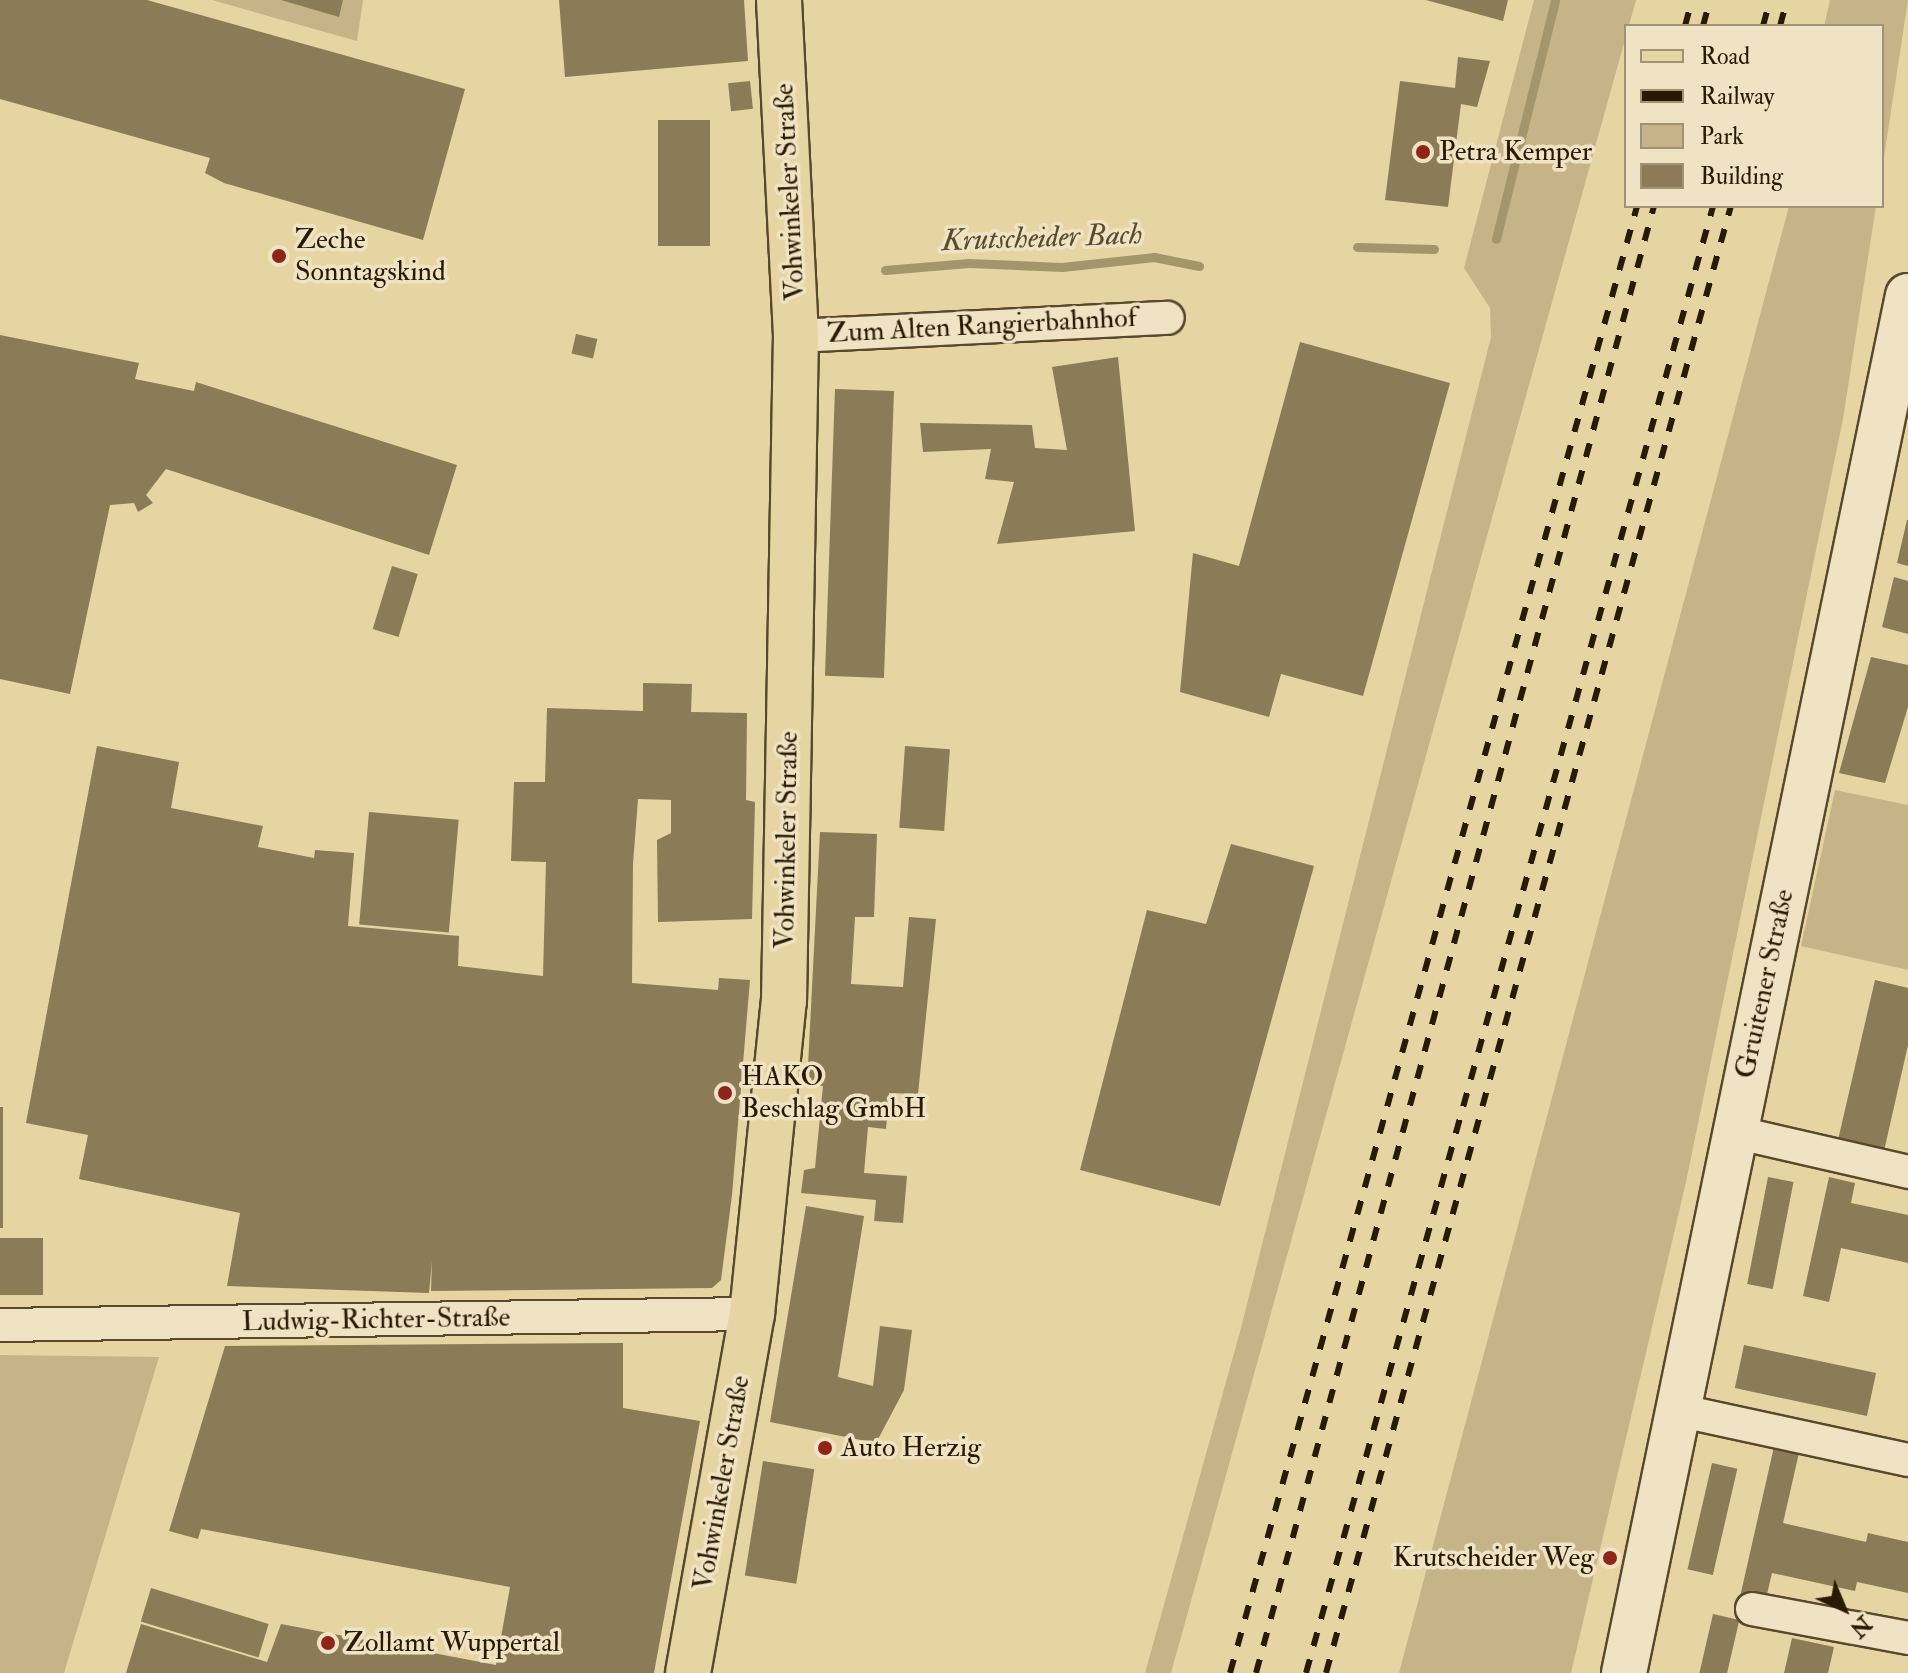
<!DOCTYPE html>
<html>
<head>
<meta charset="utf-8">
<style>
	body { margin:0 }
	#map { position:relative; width:1908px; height:1673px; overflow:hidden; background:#e6d4a3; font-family:"IM FELL Double Pica",serif }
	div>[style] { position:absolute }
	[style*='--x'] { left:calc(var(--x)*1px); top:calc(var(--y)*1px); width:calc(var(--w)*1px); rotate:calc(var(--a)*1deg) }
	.green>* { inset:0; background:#c6b488 }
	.stream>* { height:9px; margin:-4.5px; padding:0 4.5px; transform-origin:4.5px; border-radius:4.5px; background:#a5956d }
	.building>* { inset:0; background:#8b7b57; transform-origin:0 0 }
	.roads { filter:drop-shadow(2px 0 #58482c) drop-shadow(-2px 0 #58482c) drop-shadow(0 2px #58482c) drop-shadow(0 -2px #58482c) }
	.street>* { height:32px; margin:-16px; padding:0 16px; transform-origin:16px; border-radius:16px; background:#efe3c3 }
	.secondary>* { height:44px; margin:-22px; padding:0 22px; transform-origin:22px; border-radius:22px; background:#efe3c3 }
	.primary>* { height:44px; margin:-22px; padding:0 22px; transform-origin:22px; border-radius:22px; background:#e6d4a3 }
	.rail>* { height:6px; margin-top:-3px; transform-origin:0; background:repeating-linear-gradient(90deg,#281a04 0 14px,transparent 0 28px) }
	.dots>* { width:22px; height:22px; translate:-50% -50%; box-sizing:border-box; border:4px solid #efe3c3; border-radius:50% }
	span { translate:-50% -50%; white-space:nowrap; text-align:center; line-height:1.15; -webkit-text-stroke:7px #efe3c3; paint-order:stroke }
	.poi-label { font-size:28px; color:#281a04 }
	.left { translate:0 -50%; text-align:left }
	.right { translate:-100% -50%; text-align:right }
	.street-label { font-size:28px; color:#281a04 }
	.water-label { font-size:30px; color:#5a4b2e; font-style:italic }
	.legend { position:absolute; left:1624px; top:24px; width:260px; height:184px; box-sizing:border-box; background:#efe3c3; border:2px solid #9f9377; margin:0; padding:10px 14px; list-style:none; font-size:24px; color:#281a04 }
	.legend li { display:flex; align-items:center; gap:16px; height:40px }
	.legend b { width:40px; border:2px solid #9f9377 }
	.north { position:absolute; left:1804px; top:1569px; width:80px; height:80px; -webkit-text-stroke:6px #efe3c3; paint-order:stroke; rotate:136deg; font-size:22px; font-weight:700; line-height:32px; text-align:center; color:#281a04 }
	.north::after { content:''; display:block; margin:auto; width:28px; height:36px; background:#281a04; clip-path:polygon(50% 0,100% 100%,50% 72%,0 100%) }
</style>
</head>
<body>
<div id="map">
	<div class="green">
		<i style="clip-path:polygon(212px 0,363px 0,357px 41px)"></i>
		<i style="clip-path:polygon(1534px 0,1636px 0,1171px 1673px,1145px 1673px,1241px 1328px,1491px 337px,1490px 308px,1464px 268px)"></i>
		<i style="clip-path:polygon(1830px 0,1908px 0,1882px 170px,1882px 26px,1824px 26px)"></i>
		<i style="clip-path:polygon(1789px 206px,1876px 206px,1843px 419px,1686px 1182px,1571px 1673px,1399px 1673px)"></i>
		<i style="clip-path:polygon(1835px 790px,1908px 805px,1908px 970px,1801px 946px)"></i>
		<i style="clip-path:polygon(0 1355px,159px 1357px,64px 1673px,0 1673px)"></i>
	</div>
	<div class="stream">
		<i style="--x:1496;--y:239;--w:246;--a:-76.1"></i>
		<i style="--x:1357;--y:247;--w:77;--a:1.5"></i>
		<i style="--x:885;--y:270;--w:84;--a:-4.8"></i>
		<i style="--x:969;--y:263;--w:93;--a:2.5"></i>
		<i style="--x:1062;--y:267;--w:93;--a:-6.2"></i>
		<i style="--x:1154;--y:257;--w:46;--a:11.3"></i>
	</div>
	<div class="building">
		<i style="clip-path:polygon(0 0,147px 0,465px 89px,423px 240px,224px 183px,205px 173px,210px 158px,0 99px)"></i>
		<i style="clip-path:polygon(281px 0,343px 0,339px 17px)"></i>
		<i style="clip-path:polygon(559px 0,744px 0,748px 61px,565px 77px)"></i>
		<i style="clip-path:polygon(1426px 0,1508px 0,1503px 21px)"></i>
		<i style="clip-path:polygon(1458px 57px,1490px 61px,1477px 107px,1461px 104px,1448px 207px,1385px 200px,1400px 81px,1455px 88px)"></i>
		<i style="left:750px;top:81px;width:28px;height:22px;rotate:84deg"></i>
		<i style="left:658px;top:120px;width:52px;height:126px"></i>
		<i style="left:576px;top:334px;width:22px;height:20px;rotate:13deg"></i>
		<i style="clip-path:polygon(0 335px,139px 363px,135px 379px,194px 391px,196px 382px,457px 465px,429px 555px,166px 469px,146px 495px,153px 503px,138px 512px,134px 503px,110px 505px,70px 694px,0 679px)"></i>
		<i style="clip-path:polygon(1300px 342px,1450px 383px,1363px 696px,1281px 674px,1269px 717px,1180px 692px,1193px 553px,1239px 566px)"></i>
		<i style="clip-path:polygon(1118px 357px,1135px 531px,997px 544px,1014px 482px,985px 479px,991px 449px,923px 452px,920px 423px,1032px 425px,1035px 448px,1067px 450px,1052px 367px)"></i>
		<i style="left:835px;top:389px;width:59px;height:287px;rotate:2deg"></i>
		<i style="clip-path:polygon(1907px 520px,1908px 520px,1908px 566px,1897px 563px)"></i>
		<i style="left:392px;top:566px;width:27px;height:66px;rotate:17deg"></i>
		<i style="clip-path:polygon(1894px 577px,1908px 581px,1908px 634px,1882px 627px)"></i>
		<i style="clip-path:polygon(1871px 657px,1908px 665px,1908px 707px,1885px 783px,1839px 773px)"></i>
		<i style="clip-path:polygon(643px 683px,692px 684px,691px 712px,747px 713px,746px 800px,755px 802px,752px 919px,658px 922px,657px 840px,671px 833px,671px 800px,638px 799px,633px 864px,632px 983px,718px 990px,719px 978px,750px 980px,732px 1195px,721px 1280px,712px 1288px,431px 1291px,432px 1261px,429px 1293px,227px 1286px,240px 1213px,79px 1179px,88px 1135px,26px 1123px,97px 746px,179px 762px,171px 808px,263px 826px,258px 847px,314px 858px,315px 850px,354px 853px,348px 926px,459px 936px,458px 966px,543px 976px,546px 862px,511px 861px,514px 782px,545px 782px,547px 708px,643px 711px)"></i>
		<i style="left:905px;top:746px;width:45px;height:82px;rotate:4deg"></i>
		<i style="left:369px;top:812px;width:90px;height:113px;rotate:5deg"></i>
		<i style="clip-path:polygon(820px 832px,877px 834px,874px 917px,855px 917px,851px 984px,903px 987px,909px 917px,936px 919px,918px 1094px,889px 1093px,886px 1129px,868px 1127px,864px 1173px,907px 1176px,903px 1223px,874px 1221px,876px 1200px,801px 1193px,804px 1170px,815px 1168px,823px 1086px,807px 1085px)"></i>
		<i style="clip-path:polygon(1231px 844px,1314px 866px,1220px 1206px,1080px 1170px,1147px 910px,1206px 924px)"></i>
		<i style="clip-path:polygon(1875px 980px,1908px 988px,1908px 1045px,1884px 1151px,1838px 1140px)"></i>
		<i style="left:0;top:1107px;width:3px;height:121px"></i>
		<i style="left:1768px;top:1177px;width:26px;height:109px;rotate:11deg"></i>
		<i style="clip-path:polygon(1829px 1177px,1855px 1183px,1851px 1203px,1908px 1215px,1908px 1263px,1841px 1248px,1829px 1302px,1803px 1296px)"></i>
		<i style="clip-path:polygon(806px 1206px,864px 1216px,838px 1377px,873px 1386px,880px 1326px,912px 1330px,904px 1390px,876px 1443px,770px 1422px)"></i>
		<i style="left:43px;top:1238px;width:57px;height:43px;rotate:90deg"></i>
		<i style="clip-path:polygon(623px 1343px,623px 1408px,700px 1421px,654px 1673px,126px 1673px,141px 1624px,267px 1662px,281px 1624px,496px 1665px,510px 1587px,201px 1529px,198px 1539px,169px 1531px,225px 1346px)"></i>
		<i style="left:1744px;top:1345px;width:135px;height:44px;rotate:12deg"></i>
		<i style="clip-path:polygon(1776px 1438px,1801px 1444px,1783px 1523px,1866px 1542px,1868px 1533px,1908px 1542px,1908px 1593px,1857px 1582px,1855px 1591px,1772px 1573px,1765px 1603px,1740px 1597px)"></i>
		<i style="left:763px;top:1461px;width:52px;height:116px;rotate:9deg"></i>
		<i style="left:1712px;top:1463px;width:26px;height:109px;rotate:13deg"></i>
		<i style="left:151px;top:1588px;width:123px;height:35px;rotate:17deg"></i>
		<i style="left:1713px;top:1614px;width:27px;height:61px;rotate:13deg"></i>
		<i style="clip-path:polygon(1792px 1638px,1834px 1647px,1828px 1673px,1784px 1673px)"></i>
	</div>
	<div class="roads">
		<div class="street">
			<i style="--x:796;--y:336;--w:372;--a:-2.8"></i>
			<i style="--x:1734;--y:1132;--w:179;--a:12.9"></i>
			<i style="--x:0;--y:1325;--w:752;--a:-0.84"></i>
			<i style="--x:1677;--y:1410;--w:236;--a:12.2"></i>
			<i style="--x:1752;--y:1609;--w:159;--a:10.5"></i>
		</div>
		<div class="secondary">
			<i style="--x:1624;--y:1673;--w:1406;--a:-78.35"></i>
		</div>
		<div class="primary">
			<i style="--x:688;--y:1673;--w:365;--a:-79.9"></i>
			<i style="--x:752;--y:1314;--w:315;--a:-84.2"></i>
			<i style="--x:784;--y:1001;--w:665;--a:-88.97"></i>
			<i style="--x:796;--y:336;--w:336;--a:-92.9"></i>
		</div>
	</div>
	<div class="rail">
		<i style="--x:1685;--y:26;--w:27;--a:-75"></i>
		<i style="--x:1703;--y:26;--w:27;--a:-75"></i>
		<i style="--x:1763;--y:26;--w:27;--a:-75"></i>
		<i style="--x:1780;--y:26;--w:27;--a:-75"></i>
		<i style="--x:1230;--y:1673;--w:1522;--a:-74.49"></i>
		<i style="--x:1256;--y:1673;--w:1520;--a:-74.82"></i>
		<i style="--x:1306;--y:1673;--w:1522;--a:-74.49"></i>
		<i style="--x:1326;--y:1673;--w:1522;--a:-74.57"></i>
	</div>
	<div class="dots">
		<i style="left:1423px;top:152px;background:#8f2418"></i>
		<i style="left:279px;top:256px;background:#8f2418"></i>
		<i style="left:725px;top:1093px;background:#8f2418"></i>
		<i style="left:825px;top:1448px;background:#8f2418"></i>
		<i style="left:1610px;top:1558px;background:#8f2418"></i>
		<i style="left:328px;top:1643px;background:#8f2418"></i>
	</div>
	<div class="poi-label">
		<span class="left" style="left:1439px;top:152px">Petra Kemper</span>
		<span class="left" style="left:295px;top:256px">Zeche<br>Sonntagskind</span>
		<span class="left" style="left:741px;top:1093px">HAKO<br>Beschlag GmbH</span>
		<span class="left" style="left:841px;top:1448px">Auto Herzig</span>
		<span class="right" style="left:1594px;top:1558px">Krutscheider Weg</span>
		<span class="left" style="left:344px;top:1643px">Zollamt Wuppertal</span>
	</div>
	<div class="street-label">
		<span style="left:790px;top:192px;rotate:-93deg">Vohwinkeler Straße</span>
		<span style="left:982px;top:326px;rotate:-3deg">Zum Alten Rangierbahnhof</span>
		<span style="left:787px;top:840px;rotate:-89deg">Vohwinkeler Straße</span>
		<span style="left:1765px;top:984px;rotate:-78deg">Gruitener Straße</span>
		<span style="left:376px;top:1320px;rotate:-1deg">Ludwig-Richter-Straße</span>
		<span style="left:722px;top:1483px;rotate:-80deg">Vohwinkeler Straße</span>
	</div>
	<div class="water-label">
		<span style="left:1042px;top:238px;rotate:-2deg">Krutscheider Bach</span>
	</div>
	<ul class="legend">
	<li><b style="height:10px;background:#e6d4a3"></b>Road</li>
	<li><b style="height:10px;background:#281a04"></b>Railway</li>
	<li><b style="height:22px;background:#c6b488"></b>Park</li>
	<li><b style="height:22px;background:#8b7b57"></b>Building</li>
	</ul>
	<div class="north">N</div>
</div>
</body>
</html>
